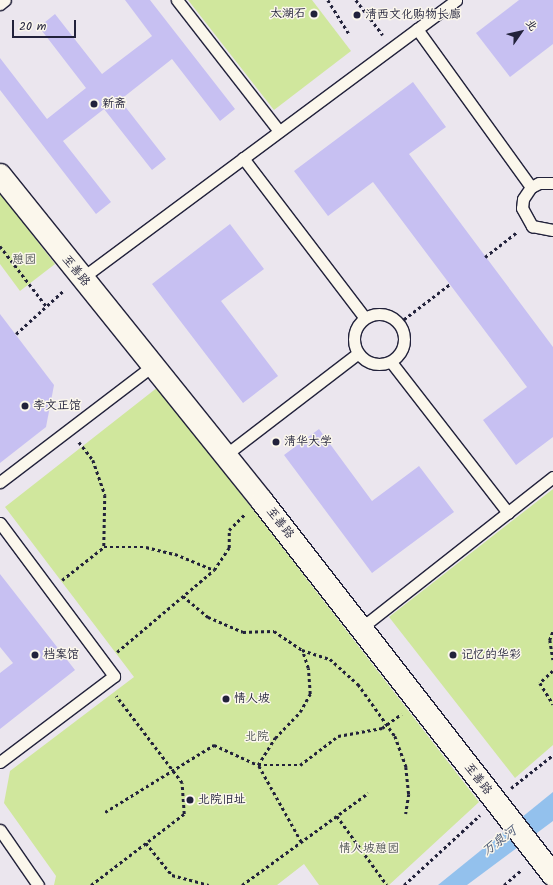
<!DOCTYPE html>
<html>
<head>
<meta charset="utf-8">
<style>
	body { margin:0 }
	#map { position:relative; width:553px; height:885px; overflow:hidden; background:#fbf7ec; font-family:Kalam,"LXGW WenKai TC",sans-serif }
	div>[style] { position:absolute }
	[style*='--x'] { left:calc(var(--x)*1px); top:calc(var(--y)*1px); width:calc(var(--w)*1px); rotate:calc(var(--a)*1deg) }
	.built>* { inset:0; background:#ebe6ee; transform-origin:0 0 }
	.green>* { inset:0; background:#d0e79d }
	.water>* { inset:0; background:#93c1ed }
	.building>* { inset:0; background:#c7c0f2 }
	.path>* { height:2.5px; margin-top:-1.25px; transform-origin:0; background:repeating-linear-gradient(90deg,#22223b 0 3px,transparent 0 6px) }
	.roads { filter:drop-shadow(1px 0 #22223b) drop-shadow(-1px 0 #22223b) drop-shadow(0 1px #22223b) drop-shadow(0 -1px #22223b) }
	.service>* { height:11px; margin:-5.5px; padding:0 5.5px; transform-origin:5.5px; border-radius:5.5px; background:#fbf7ec }
	.service>.ring { margin:-5.5px; padding:0; box-sizing:content-box; background:none; border:11px solid #fbf7ec; border-radius:50% }
	.minor>* { height:22px; margin:-11px; padding:0 11px; transform-origin:11px; border-radius:11px; background:#fbf7ec }
	.dots>* { width:11px; height:11px; translate:-50% -50%; box-sizing:border-box; border:2px solid #fbf7ec; border-radius:50% }
	span { translate:-50% -50%; white-space:nowrap; text-align:center; line-height:1.15; -webkit-text-stroke:3px #fbf7ec; paint-order:stroke }
	.poi-label { font-size:12px; color:#22223b }
	.right { translate:-100% -50%; text-align:right }
	.left { translate:0 -50%; text-align:left }
	.park-label { font-size:12px; color:#4e5354 }
	.street-label { font-size:12px; color:#22223b }
	.water-label { font-size:13px; color:#445270; font-style:italic }
	.north { position:absolute; left:501px; top:12px; width:40px; height:40px; -webkit-text-stroke:3px #fbf7ec; paint-order:stroke; rotate:56deg; font-size:11px; font-weight:700; line-height:16px; text-align:center; color:#22223b }
	.north::after { content:''; display:block; margin:auto; width:14px; height:18px; background:#22223b; clip-path:polygon(50% 0,100% 100%,50% 72%,0 100%) }
	.scale { position:absolute; left:12px; top:20px; width:64px; height:18px; box-sizing:border-box; border:2px solid #22223b; border-top:0; padding-left:5px; font-size:12px; line-height:14px; white-space:nowrap; color:#22223b; -webkit-text-stroke:3px #fbf7ec; paint-order:stroke }
</style>
</head>
<body>
<div id="map">
	<div class="built">
		<i style="left:0;top:0;width:553px;height:885px"></i>
	</div>
	<div class="green">
		<i style="clip-path:polygon(188px 0,312px 0,351px 51px,274px 110px)"></i>
		<i style="clip-path:polygon(0 193px,55px 264px,20px 291px,0 264px)"></i>
		<i style="clip-path:polygon(158px 387px,479px 802px,389px 885px,319px 885px,304px 864px,277px 885px,54px 885px,56px 876px,4px 803px,10px 771px,134px 677px,5px 507px)"></i>
		<i style="clip-path:polygon(553px 489px,553px 745px,515px 778px,389px 617px)"></i>
	</div>
	<div class="water">
		<i style="clip-path:polygon(553px 792px,553px 821px,467px 885px,438px 885px)"></i>
	</div>
	<div class="building">
		<i style="clip-path:polygon(125px 0,150px 0,235px 109px,220px 121px,172px 59px,120px 100px,166px 159px,152px 170px,104px 109px,63px 141px,111px 202px,96px 214px,0 90px,0 58px,47px 119px,86px 88px,39px 27px,55px 14px,102px 74px,152px 36px)"></i>
		<i style="clip-path:polygon(519px 0,553px 0,553px 44px,510px 77px,476px 33px)"></i>
		<i style="clip-path:polygon(413px 82px,446px 127px,409px 154px,553px 347px,553px 437px,516px 465px,483px 420px,527px 387px,373px 182px,328px 216px,294px 171px)"></i>
		<i style="clip-path:polygon(230px 224px,264px 269px,221px 301px,278px 376px,243px 403px,152px 284px)"></i>
		<i style="clip-path:polygon(0 314px,54px 385px,46px 427px,0 463px)"></i>
		<i style="clip-path:polygon(319px 429px,372px 501px,419px 466px,454px 512px,372px 573px,284px 455px)"></i>
		<i style="clip-path:polygon(0 574px,75px 670px,0 729px,0 673px,13px 663px,0 647px)"></i>
	</div>
	<div class="path">
		<i style="--x:328;--y:0;--w:39;--a:58"></i>
		<i style="--x:356;--y:0;--w:44;--a:52.4"></i>
		<i style="--x:0;--y:246;--w:77;--a:52.4"></i>
		<i style="--x:485;--y:257;--w:41;--a:-38"></i>
		<i style="--x:399;--y:323;--w:64;--a:-37.4"></i>
		<i style="--x:16;--y:334;--w:65;--a:-42.5"></i>
		<i style="--x:79;--y:442;--w:23;--a:52"></i>
		<i style="--x:93;--y:460;--w:37;--a:71"></i>
		<i style="--x:105;--y:495;--w:52;--a:91.1"></i>
		<i style="--x:62;--y:580;--w:53;--a:-38.2"></i>
		<i style="--x:104;--y:547;--w:42;--a:0"></i>
		<i style="--x:146;--y:547;--w:30;--a:14"></i>
		<i style="--x:175;--y:554;--w:42;--a:22.3"></i>
		<i style="--x:183;--y:596;--w:33;--a:40"></i>
		<i style="--x:208;--y:617;--w:38;--a:23"></i>
		<i style="--x:243;--y:632;--w:31;--a:-2"></i>
		<i style="--x:274;--y:631;--w:34;--a:34"></i>
		<i style="--x:302;--y:650;--w:29;--a:18"></i>
		<i style="--x:330;--y:659;--w:38;--a:42"></i>
		<i style="--x:358;--y:684;--w:64;--a:54.6"></i>
		<i style="--x:395;--y:736;--w:33;--a:70"></i>
		<i style="--x:406;--y:767;--w:27;--a:84"></i>
		<i style="--x:409;--y:794;--w:20;--a:99"></i>
		<i style="--x:553;--y:632;--w:9;--a:111"></i>
		<i style="--x:550;--y:640;--w:20;--a:81"></i>
		<i style="--x:117;--y:652;--w:127;--a:-40.2"></i>
		<i style="--x:214;--y:570;--w:27;--a:-56"></i>
		<i style="--x:229;--y:548;--w:18;--a:-90"></i>
		<i style="--x:229;--y:530;--w:23;--a:-45"></i>
		<i style="--x:553;--y:671;--w:18;--a:137"></i>
		<i style="--x:540;--y:683;--w:25;--a:58"></i>
		<i style="--x:511;--y:788;--w:53;--a:-38.2"></i>
		<i style="--x:105;--y:812;--w:128;--a:-31.6"></i>
		<i style="--x:214;--y:745;--w:48;--a:24.4"></i>
		<i style="--x:258;--y:765;--w:42;--a:0"></i>
		<i style="--x:300;--y:765;--w:48;--a:-37.3"></i>
		<i style="--x:338;--y:736;--w:45;--a:-10.3"></i>
		<i style="--x:382;--y:728;--w:24;--a:-36"></i>
		<i style="--x:337;--y:816;--w:85;--a:54.1"></i>
		<i style="--x:301;--y:842;--w:88;--a:-119.2"></i>
		<i style="--x:258;--y:765;--w:32;--a:-58"></i>
		<i style="--x:275;--y:738;--w:36;--a:-46"></i>
		<i style="--x:300;--y:712;--w:21;--a:-61"></i>
		<i style="--x:310;--y:694;--w:26;--a:-94"></i>
		<i style="--x:308;--y:668;--w:19;--a:-108"></i>
		<i style="--x:146;--y:843;--w:41;--a:50.9"></i>
		<i style="--x:172;--y:875;--w:38;--a:15"></i>
		<i style="--x:91;--y:885;--w:117;--a:-37.4"></i>
		<i style="--x:184;--y:814;--w:31;--a:-94"></i>
		<i style="--x:182;--y:783;--w:109;--a:-127.2"></i>
		<i style="--x:242;--y:885;--w:156;--a:-36.1"></i>
		<i style="--x:404;--y:885;--w:103;--a:-42.6"></i>
		<i style="--x:504;--y:885;--w:23;--a:-41"></i>
	</div>
	<div class="roads">
		<div class="service">
			<i style="--x:177;--y:0;--w:166;--a:52.1"></i>
			<i style="--x:0;--y:4;--w:6;--a:-39"></i>
			<i style="--x:417;--y:29;--w:195;--a:54.2"></i>
			<i style="--x:243;--y:158;--w:201;--a:52.7"></i>
			<i style="--x:553;--y:183;--w:14;--a:180"></i>
			<i style="--x:539;--y:183;--w:9;--a:153"></i>
			<i style="--x:531;--y:187;--w:14;--a:124"></i>
			<i style="--x:523;--y:199;--w:9;--a:96"></i>
			<i style="--x:522;--y:208;--w:21;--a:61"></i>
			<i style="--x:532;--y:226;--w:21;--a:11"></i>
			<i style="--x:82;--y:278;--w:466;--a:-36.6"></i>
			<i class="ring" style="left:354px;top:314px;width:39px;height:39px"></i>
			<i style="--x:391;--y:362;--w:191;--a:52.2"></i>
			<i style="--x:224;--y:456;--w:169;--a:-37.5"></i>
			<i style="--x:0;--y:482;--w:191;--a:-37.3"></i>
			<i style="--x:0;--y:523;--w:191;--a:53.3"></i>
			<i style="--x:114;--y:676;--w:143;--a:143"></i>
			<i style="--x:361;--y:628;--w:244;--a:-38.2"></i>
			<i style="--x:0;--y:830;--w:67;--a:55.4"></i>
		</div>
		<div class="minor">
			<i style="--x:0;--y:175;--w:418;--a:51.2"></i>
			<i style="--x:262;--y:501;--w:474;--a:52.1"></i>
		</div>
	</div>
	<div class="dots">
		<i style="left:314px;top:14px;background:#22223b"></i>
		<i style="left:357px;top:15px;background:#22223b"></i>
		<i style="left:94px;top:104px;background:#22223b"></i>
		<i style="left:25px;top:406px;background:#22223b"></i>
		<i style="left:276px;top:442px;background:#22223b"></i>
		<i style="left:35px;top:655px;background:#22223b"></i>
		<i style="left:453px;top:655px;background:#22223b"></i>
		<i style="left:226px;top:699px;background:#22223b"></i>
		<i style="left:190px;top:800px;background:#22223b"></i>
	</div>
	<div class="poi-label">
		<span class="right" style="left:306px;top:14px">太湖石</span>
		<span class="left" style="left:365px;top:15px">清西文化购物长廊</span>
		<span class="left" style="left:102px;top:104px">新斋</span>
		<span class="left" style="left:33px;top:406px">李文正馆</span>
		<span class="left" style="left:284px;top:442px">清华大学</span>
		<span class="left" style="left:43px;top:655px">档案馆</span>
		<span class="left" style="left:461px;top:655px">记忆的华彩</span>
		<span class="left" style="left:234px;top:699px">情人坡</span>
		<span class="left" style="left:198px;top:800px">北院旧址</span>
	</div>
	<div class="park-label">
		<span style="left:24px;top:260px">憩园</span>
		<span style="left:257px;top:737px">北院</span>
		<span style="left:369px;top:849px">情人坡憩园</span>
	</div>
	<div class="street-label">
		<span style="left:76px;top:271px;rotate:51deg">至善路</span>
		<span style="left:280px;top:523px;rotate:52deg">至善路</span>
		<span style="left:478px;top:779px;rotate:52deg">至善路</span>
	</div>
	<div class="water-label">
		<span style="left:500px;top:842px;rotate:-37deg">万泉河</span>
	</div>
	<div class="north">北</div>
	<div class="scale">20 m</div>
</div>
</body>
</html>
